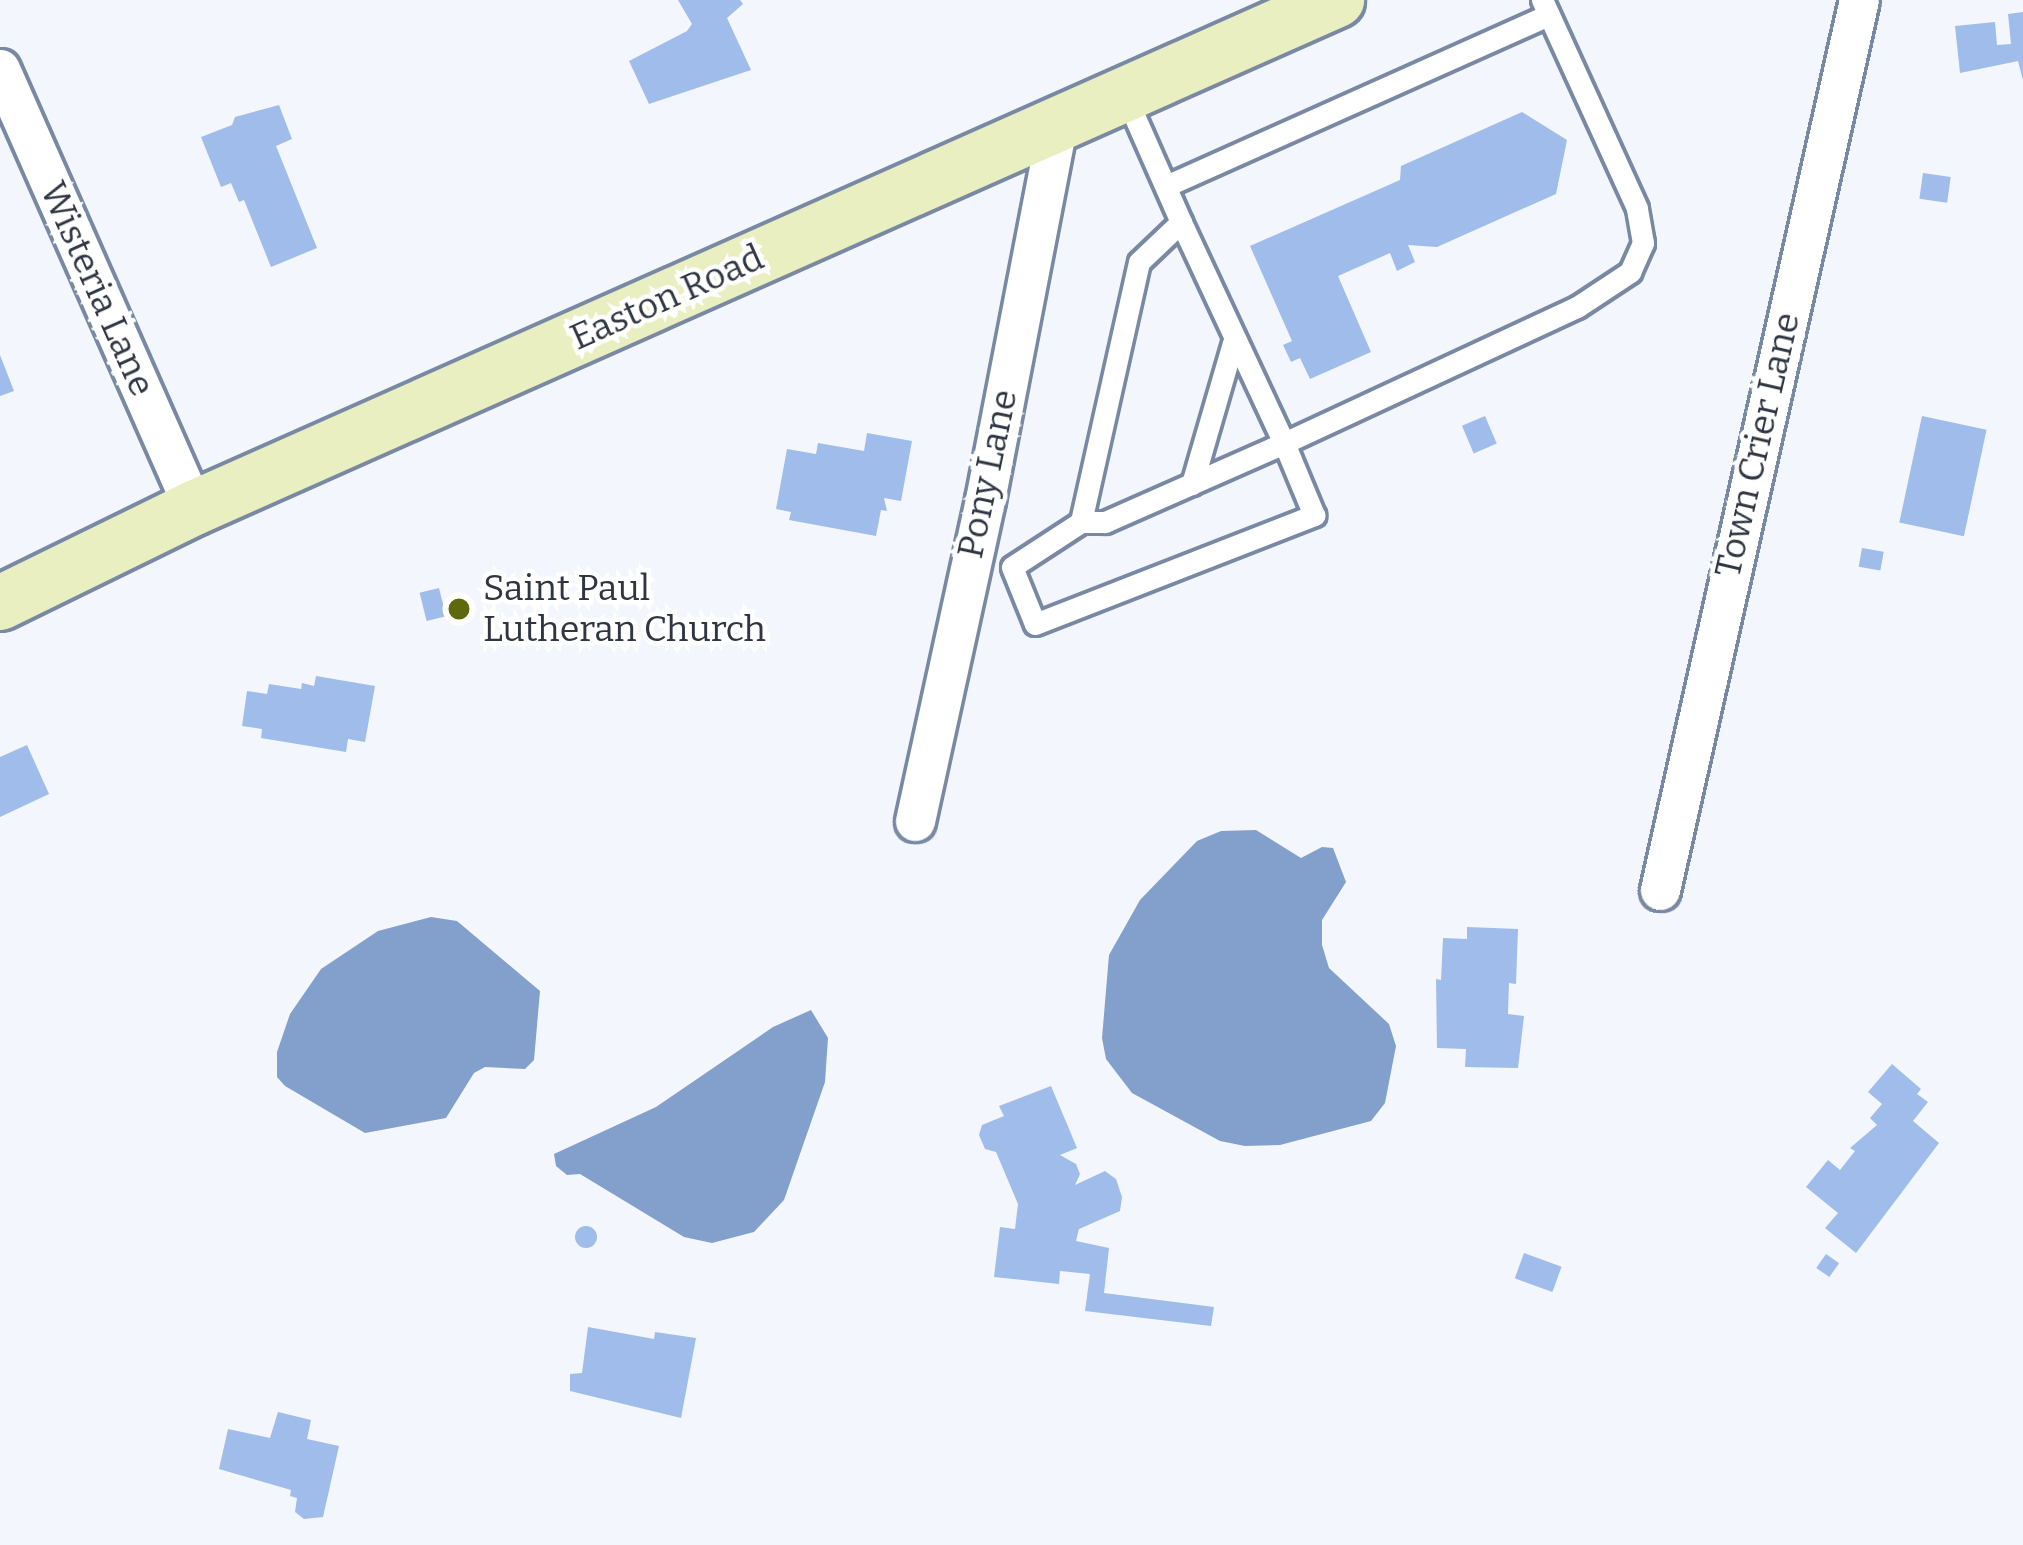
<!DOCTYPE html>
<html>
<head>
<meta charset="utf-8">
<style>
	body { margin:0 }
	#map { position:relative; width:2023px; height:1545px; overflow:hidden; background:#f3f6fc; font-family:Bitter,serif }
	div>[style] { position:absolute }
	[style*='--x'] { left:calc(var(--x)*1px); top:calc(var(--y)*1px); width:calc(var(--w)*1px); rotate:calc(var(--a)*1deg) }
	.water>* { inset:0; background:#839fcc }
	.building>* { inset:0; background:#9fbcea; transform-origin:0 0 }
	.round { border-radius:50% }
	.roads { filter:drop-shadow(3px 0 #7989a3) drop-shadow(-3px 0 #7989a3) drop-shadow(0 3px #7989a3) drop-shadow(0 -3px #7989a3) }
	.service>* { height:21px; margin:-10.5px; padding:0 10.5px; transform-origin:10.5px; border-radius:10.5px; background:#fff }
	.minor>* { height:39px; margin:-19.5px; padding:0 19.5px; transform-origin:19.5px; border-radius:19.5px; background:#fff }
	.secondary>* { height:54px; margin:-27px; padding:0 27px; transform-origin:27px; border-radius:27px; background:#e9efc0 }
	.dots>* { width:33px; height:33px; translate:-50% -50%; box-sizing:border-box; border:6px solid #fff; border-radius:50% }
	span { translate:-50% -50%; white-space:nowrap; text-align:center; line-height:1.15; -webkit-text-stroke:9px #fff; paint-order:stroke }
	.street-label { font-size:36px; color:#2f3641 }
	.poi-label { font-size:36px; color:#2f3641 }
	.left { translate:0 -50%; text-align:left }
</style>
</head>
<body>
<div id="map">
	<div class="water">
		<i style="clip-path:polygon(1256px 830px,1301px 858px,1322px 847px,1333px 848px,1346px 882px,1322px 920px,1322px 945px,1329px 968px,1389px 1024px,1396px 1046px,1385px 1103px,1371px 1121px,1280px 1145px,1245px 1146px,1220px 1141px,1132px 1093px,1106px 1059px,1102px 1038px,1109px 955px,1140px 900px,1197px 841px,1221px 831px)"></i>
		<i style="clip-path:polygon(431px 917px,457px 921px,540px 991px,534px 1060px,525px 1069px,485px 1067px,474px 1073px,446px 1118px,365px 1133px,285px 1086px,277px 1077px,277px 1052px,290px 1014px,321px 969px,378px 931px)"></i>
		<i style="clip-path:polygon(811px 1010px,828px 1038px,825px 1082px,784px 1200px,754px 1232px,712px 1243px,684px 1237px,580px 1174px,567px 1175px,556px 1166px,554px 1154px,656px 1107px,773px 1027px)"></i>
	</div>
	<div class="building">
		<i style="clip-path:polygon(678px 0,740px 0,743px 4px,727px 18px,751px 70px,649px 104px,629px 61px,687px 31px,692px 24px)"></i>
		<i style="clip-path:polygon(2023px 12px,2023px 80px,2018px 61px,1960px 73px,1955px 26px,1995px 22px,1997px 45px,2011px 44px,2008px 14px)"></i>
		<i style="clip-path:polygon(279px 105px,292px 139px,276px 146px,317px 248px,271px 267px,244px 200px,239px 202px,231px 183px,221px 187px,201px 137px,232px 125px,235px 117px)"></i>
		<i style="clip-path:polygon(1522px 112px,1567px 140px,1556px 194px,1437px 247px,1408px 245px,1415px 262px,1397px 271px,1390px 253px,1338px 276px,1371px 352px,1310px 379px,1300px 358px,1291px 362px,1283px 345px,1292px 341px,1250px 246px,1400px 180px,1401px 166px)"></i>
		<i style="left:1923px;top:173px;width:28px;height:26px;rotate:8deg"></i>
		<i style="clip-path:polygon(0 355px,14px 391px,0 396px)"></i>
		<i style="left:1485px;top:416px;width:30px;height:25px;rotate:67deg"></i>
		<i style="left:1922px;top:416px;width:66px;height:109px;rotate:12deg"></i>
		<i style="clip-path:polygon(867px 433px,912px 441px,901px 501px,884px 498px,887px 511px,881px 510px,876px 536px,789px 520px,791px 512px,776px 509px,787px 449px,816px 454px,818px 443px,864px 451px)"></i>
		<i style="left:1862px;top:548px;width:22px;height:19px;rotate:10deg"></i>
		<i style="left:439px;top:588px;width:29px;height:20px;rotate:76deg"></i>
		<i style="clip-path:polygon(316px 676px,375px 686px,365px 742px,348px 739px,346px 752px,261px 738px,262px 729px,242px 726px,247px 691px,267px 694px,269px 684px,301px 689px,302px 683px,314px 686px)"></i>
		<i style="clip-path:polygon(27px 745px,49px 794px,0 817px,0 757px)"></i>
		<i style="clip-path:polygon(1467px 927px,1518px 929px,1516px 984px,1509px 983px,1508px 1014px,1524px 1016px,1518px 1068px,1465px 1067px,1466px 1049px,1437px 1048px,1436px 979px,1441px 980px,1443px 938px,1467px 939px)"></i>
		<i style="clip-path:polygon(1892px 1064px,1921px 1089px,1917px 1094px,1928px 1102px,1913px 1121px,1939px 1143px,1856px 1253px,1825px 1228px,1838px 1213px,1806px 1187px,1828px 1160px,1840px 1170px,1855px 1151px,1850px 1148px,1877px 1125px,1870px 1118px,1882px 1104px,1868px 1092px)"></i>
		<i style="clip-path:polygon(1051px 1086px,1077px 1148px,1060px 1155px,1076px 1164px,1080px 1174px,1075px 1185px,1105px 1171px,1116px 1179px,1122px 1197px,1120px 1211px,1079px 1229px,1076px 1241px,1109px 1248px,1104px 1293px,1214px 1307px,1211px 1326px,1085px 1311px,1090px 1274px,1060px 1271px,1059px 1284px,994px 1277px,1000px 1227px,1015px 1229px,1018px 1204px,996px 1152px,985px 1149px,979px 1135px,982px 1125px,1004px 1116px,999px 1106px)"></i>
		<i class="round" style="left:575px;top:1226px;width:22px;height:22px"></i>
		<i style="left:1524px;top:1253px;width:40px;height:27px;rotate:20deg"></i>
		<i style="left:1826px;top:1254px;width:16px;height:17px;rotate:35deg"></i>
		<i style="clip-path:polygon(588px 1327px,654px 1339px,655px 1332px,696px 1338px,681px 1418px,570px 1391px,570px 1374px,582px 1373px)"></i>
		<i style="clip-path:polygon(278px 1412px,311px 1420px,307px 1439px,339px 1446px,323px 1517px,304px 1519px,295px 1512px,297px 1498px,290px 1496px,291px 1490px,219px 1469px,228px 1429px,270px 1438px)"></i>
	</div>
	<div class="roads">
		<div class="service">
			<i style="--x:1125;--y:95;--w:139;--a:66.2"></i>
			<i style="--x:1181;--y:222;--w:58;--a:136.4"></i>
			<i style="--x:1139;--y:262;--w:266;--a:102.6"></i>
			<i style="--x:1081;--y:522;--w:24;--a:0"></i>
			<i style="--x:1105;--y:522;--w:196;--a:-23.8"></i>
			<i style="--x:1284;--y:443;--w:244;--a:-115"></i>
			<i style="--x:1166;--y:186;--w:419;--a:-24.1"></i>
			<i style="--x:1192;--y:484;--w:147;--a:-73.8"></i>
			<i style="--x:1081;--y:522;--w:82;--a:146.9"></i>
			<i style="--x:1012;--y:567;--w:61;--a:68"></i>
			<i style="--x:1035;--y:624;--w:300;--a:-21.3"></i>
			<i style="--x:1314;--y:515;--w:78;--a:-112.6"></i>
			<i style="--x:1284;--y:443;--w:323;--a:-24.9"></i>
			<i style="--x:1577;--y:307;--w:64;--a:-33.4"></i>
			<i style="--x:1630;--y:272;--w:32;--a:-66"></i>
			<i style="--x:1643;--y:243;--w:36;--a:-100"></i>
			<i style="--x:1637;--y:208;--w:229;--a:-114.5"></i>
		</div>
		<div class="minor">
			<i style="--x:0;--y:69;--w:480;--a:66.2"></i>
			<i style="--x:915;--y:821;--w:329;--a:-77.7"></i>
			<i style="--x:985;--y:500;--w:382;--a:-79.1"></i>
			<i style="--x:1660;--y:890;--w:912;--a:-77.4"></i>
		</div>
		<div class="secondary">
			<i style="--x:0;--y:603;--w:216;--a:-26.1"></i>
			<i style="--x:194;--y:508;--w:1251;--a:-23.96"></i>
		</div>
	</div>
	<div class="dots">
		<i style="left:459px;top:609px;background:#5e680d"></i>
	</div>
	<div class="street-label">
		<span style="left:97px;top:289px;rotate:66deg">Wisteria Lane</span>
		<span style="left:667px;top:298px;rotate:-24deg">Easton Road</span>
		<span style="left:1758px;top:445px;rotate:-77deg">Town Crier Lane</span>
		<span style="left:988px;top:474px;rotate:-78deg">Pony Lane</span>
	</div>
	<div class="poi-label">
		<span class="left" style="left:483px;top:609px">Saint Paul<br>Lutheran Church</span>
	</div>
</div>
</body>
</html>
